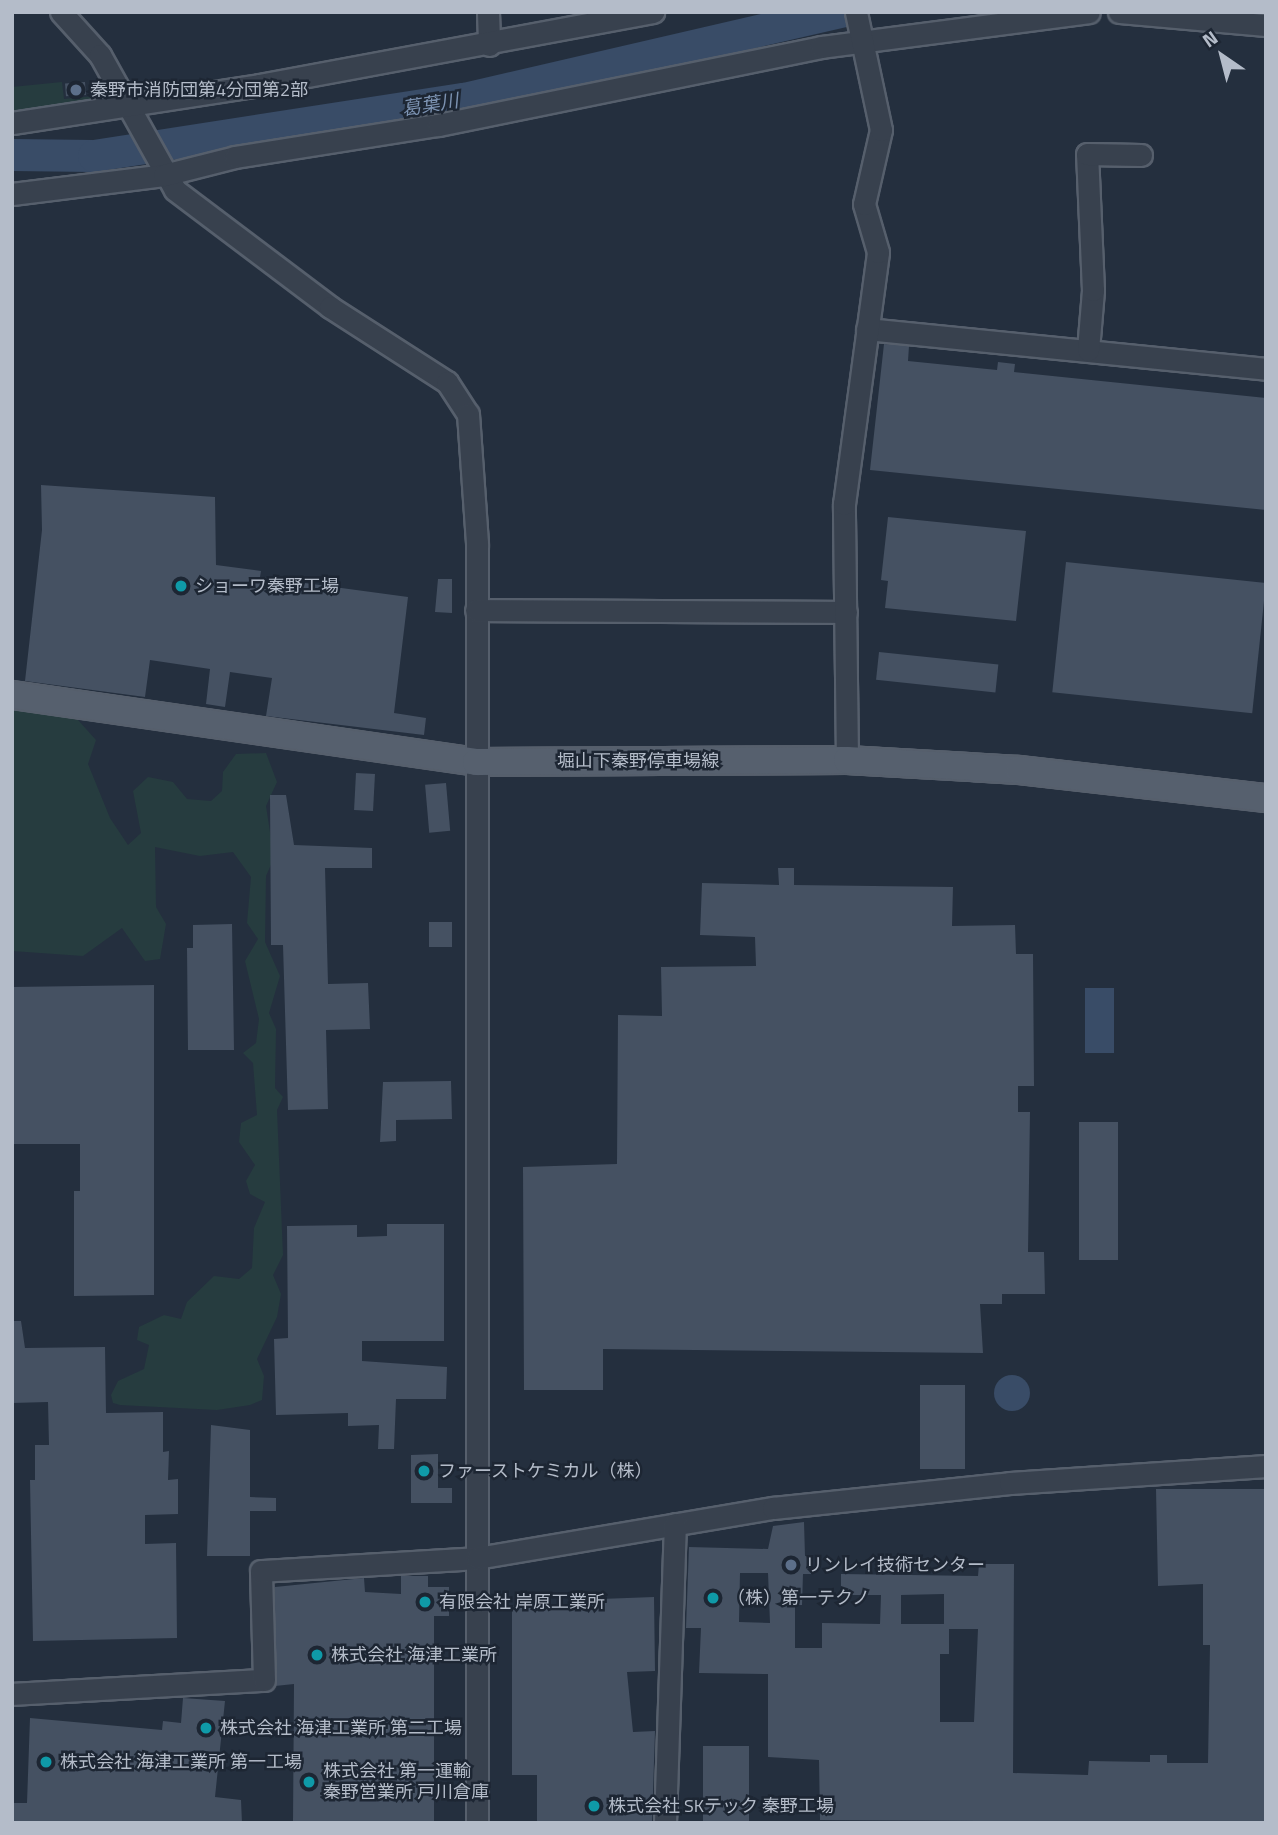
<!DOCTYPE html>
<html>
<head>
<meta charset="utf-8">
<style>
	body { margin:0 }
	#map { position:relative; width:1278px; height:1835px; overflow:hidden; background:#242f3e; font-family:"Titillium Web","Noto Sans JP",sans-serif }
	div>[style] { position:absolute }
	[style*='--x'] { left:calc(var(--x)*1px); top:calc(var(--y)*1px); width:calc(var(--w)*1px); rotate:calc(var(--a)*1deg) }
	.green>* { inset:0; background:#263c3f }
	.water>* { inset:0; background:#394c67; transform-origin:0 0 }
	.round { border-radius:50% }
	.river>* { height:32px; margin:-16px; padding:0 16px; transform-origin:16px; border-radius:16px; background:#394c67 }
	.building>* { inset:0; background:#455162; transform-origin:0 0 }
	.roads { filter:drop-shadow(2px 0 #565f6c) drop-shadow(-2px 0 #565f6c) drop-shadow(0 2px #565f6c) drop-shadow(0 -2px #565f6c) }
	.minor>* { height:21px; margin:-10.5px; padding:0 10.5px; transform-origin:10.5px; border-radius:10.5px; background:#38414e }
	.major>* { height:26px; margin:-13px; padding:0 13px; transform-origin:13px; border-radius:13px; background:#56606e }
	.dots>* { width:19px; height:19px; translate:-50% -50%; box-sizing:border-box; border:4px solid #1d2633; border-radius:50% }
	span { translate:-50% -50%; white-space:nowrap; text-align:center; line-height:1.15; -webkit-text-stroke:5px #1d2633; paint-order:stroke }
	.poi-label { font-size:18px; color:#b4bcc9 }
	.left { translate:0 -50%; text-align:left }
	.street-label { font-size:18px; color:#b4bcc9 }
	.water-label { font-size:19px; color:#7c92b1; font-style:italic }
	.frame { position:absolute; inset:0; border:14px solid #b4bcc9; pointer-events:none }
	.north { position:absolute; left:1187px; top:21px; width:70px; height:70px; -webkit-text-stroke:5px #1d2633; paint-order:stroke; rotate:325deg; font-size:19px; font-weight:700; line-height:28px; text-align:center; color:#b4bcc9 }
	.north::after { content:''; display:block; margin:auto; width:24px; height:32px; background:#b4bcc9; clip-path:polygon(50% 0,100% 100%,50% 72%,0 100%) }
</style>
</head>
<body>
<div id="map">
	<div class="green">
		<i style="clip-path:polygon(62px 82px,64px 99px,115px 94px,117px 103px,12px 116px,12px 87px)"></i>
		<i style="clip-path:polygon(12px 707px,78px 720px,96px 740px,88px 764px,110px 818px,128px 845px,141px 833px,133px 791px,148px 777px,173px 782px,187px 799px,211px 801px,222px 791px,223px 772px,236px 754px,266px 753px,277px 782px,266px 806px,274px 858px,266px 876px,265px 942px,280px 976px,269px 1013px,276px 1029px,275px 1088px,283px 1097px,277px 1110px,283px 1255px,273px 1275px,281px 1294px,277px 1317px,257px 1359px,264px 1376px,262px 1400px,250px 1405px,217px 1410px,120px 1405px,113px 1403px,111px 1395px,118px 1381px,144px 1369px,149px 1345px,137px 1340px,139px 1327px,164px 1315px,181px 1319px,187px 1302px,214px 1276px,239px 1279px,252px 1268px,254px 1228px,265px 1202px,250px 1194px,246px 1181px,255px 1165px,239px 1142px,241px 1123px,257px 1115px,253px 1063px,243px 1053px,256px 1043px,259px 1019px,245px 961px,258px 939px,247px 923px,251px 877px,233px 852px,200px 856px,155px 847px,156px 907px,166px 924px,160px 959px,145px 961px,122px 928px,83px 956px,12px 951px)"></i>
	</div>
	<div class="water">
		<i style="left:1085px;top:988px;width:29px;height:65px"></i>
		<i class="round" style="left:994px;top:1375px;width:36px;height:36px"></i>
	</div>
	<div class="river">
		<i style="--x:12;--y:155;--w:82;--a:0.7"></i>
		<i style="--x:94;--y:156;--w:374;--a:-8.8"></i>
		<i style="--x:464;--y:99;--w:388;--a:-13"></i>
	</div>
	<div class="building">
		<i style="left:85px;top:82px;width:13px;height:20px;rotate:86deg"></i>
		<i style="clip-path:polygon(884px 344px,909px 346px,908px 361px,997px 370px,998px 362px,1015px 364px,1014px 372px,1266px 398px,1266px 510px,870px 470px)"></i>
		<i style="clip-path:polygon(41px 485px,215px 497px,216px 565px,261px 571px,260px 577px,408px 597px,394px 713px,426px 718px,424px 735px,266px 716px,272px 678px,230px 672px,225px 707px,206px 704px,210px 669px,150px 660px,145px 697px,25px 681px,42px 530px)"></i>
		<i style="clip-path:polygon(888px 517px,1026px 531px,1016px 621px,885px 608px,888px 581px,881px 580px)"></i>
		<i style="left:1066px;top:562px;width:201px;height:131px;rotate:6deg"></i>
		<i style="clip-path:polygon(438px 579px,452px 579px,452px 613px,435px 612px)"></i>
		<i style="left:879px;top:652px;width:120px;height:28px;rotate:6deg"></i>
		<i style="left:356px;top:773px;width:19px;height:37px;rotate:3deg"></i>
		<i style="left:446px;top:783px;width:48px;height:21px;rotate:85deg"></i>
		<i style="clip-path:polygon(270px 795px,286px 795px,294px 845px,372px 848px,372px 868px,325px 868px,328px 984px,368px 983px,370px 1029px,326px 1030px,328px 1109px,288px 1110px,283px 945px,271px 945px)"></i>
		<i style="clip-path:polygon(778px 868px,794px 868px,794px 885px,953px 887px,952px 926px,1015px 925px,1016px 954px,1033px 954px,1034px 1086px,1018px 1086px,1018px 1112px,1030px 1112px,1028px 1252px,1044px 1252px,1045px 1294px,1002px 1294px,1002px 1304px,980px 1304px,983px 1353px,603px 1349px,603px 1390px,524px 1390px,523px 1167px,617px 1164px,618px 1015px,662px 1016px,661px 967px,756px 966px,755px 937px,700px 935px,702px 883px,779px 885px)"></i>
		<i style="left:452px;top:922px;width:25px;height:23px;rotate:90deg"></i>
		<i style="clip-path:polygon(232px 924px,234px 1050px,188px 1050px,187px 948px,193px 948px,193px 925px)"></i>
		<i style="clip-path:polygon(154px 985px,154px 1295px,74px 1296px,74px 1191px,80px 1191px,80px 1144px,12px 1144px,12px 987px)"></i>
		<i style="clip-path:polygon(451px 1081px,452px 1119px,396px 1120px,396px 1141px,380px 1142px,383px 1082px)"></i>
		<i style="left:1079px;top:1122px;width:39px;height:138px"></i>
		<i style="clip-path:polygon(387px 1224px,444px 1224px,444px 1341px,362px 1341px,362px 1361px,447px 1367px,446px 1399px,396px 1399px,394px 1449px,378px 1449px,379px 1425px,348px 1426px,348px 1413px,276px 1415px,274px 1339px,288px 1338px,287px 1226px,357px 1225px,357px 1237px,387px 1236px)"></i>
		<i style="clip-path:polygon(12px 1321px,21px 1321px,25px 1348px,105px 1347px,106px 1413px,163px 1412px,163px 1452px,169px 1451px,168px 1480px,178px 1479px,178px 1514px,145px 1515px,145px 1544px,176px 1543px,177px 1638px,33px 1641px,30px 1480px,35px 1480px,35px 1445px,49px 1445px,48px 1402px,12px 1403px)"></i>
		<i style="left:920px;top:1385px;width:45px;height:84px"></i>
		<i style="clip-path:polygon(211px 1425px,250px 1430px,250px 1497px,276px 1498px,276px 1511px,250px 1511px,250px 1556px,207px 1556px)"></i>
		<i style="clip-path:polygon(438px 1454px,438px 1488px,452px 1488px,452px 1503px,411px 1503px,411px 1455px)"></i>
		<i style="clip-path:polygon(evenodd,1156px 1489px,1266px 1489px,1266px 1823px,820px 1820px,819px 1760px,768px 1757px,768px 1674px,699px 1673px,701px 1628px,686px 1628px,689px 1547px,768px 1549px,773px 1526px,804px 1522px,805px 1556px,812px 1557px,811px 1574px,803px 1574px,802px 1605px,795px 1605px,795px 1648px,822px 1648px,822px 1623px,880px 1624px,881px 1595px,841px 1595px,841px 1574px,978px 1576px,979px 1564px,1014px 1564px,1013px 1773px,1088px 1775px,1089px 1761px,1150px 1762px,1150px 1755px,1167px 1755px,1167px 1763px,1208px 1763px,1210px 1645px,1203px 1645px,1203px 1584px,1158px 1586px,1156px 1489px,740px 1573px,768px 1573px,770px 1623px,739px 1622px,740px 1573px,1156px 1489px,944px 1594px,944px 1624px,901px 1624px,901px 1595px,944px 1594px,1156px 1489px,949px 1629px,978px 1629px,974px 1722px,940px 1722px,940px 1654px,949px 1654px,949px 1629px)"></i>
		<i style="clip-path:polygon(401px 1576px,428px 1576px,428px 1587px,449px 1587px,449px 1616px,434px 1616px,434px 1823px,293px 1823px,294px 1684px,275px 1686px,275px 1587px,364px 1578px,365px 1592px,401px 1594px)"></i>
		<i style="clip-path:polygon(522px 1597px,545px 1597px,545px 1607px,574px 1607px,574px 1600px,654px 1597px,655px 1671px,627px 1672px,633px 1732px,655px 1731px,652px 1823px,537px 1823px,537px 1775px,512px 1775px,512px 1606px,522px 1606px)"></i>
		<i style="clip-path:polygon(183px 1698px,225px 1701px,215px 1797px,241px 1800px,242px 1823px,12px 1823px,12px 1803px,27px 1803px,30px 1718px,162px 1730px,163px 1721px,181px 1723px)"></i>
		<i style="left:703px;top:1746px;width:46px;height:77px"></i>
	</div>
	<div class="roads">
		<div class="minor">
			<i style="--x:61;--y:12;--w:58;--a:47.8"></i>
			<i style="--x:100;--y:55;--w:154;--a:60.9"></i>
			<i style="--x:175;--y:190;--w:194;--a:37"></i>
			<i style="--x:330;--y:307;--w:139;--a:32.7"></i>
			<i style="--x:447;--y:382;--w:38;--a:57"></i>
			<i style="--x:468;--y:414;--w:130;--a:86"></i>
			<i style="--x:477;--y:544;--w:1279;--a:90"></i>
			<i style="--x:488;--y:12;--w:33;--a:88"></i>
			<i style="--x:1119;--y:12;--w:148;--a:5.1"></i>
			<i style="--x:12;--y:123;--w:250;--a:-8.7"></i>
			<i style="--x:259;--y:85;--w:401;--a:-10.5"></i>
			<i style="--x:12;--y:194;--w:153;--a:-7.1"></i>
			<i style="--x:164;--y:175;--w:73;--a:-14.2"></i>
			<i style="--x:235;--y:157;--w:206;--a:-9"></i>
			<i style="--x:438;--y:125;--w:391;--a:-11.5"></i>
			<i style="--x:821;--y:47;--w:270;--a:-7.4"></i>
			<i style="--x:867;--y:329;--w:401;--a:5.7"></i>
			<i style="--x:1088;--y:350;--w:60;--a:-85.2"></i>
			<i style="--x:1093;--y:290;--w:136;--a:-92.5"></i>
			<i style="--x:1087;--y:154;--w:54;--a:1.1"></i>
			<i style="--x:476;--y:610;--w:370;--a:0.3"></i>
			<i style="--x:847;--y:760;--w:256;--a:-90.7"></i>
			<i style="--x:844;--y:504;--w:254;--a:-82.3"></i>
			<i style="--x:878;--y:252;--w:50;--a:-106.3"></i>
			<i style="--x:864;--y:204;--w:76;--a:-77.1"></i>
			<i style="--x:881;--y:130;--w:121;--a:-102"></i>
			<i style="--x:12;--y:1694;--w:252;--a:-3.2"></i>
			<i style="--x:264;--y:1680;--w:109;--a:-91.6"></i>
			<i style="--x:261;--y:1571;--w:216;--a:-3.4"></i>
			<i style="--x:477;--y:1558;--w:300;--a:-9.6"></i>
			<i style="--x:773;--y:1508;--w:238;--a:-6"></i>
			<i style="--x:1010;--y:1483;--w:257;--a:-3.8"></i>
			<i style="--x:665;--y:1823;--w:299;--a:-88.1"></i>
		</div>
		<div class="major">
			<i style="--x:12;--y:695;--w:469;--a:8.2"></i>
			<i style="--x:476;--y:762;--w:371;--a:-0.3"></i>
			<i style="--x:847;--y:760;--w:172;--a:3.3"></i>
			<i style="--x:1019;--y:770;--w:249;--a:6.5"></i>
		</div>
	</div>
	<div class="dots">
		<i style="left:76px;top:90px;background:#5c6f8a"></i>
		<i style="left:181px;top:586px;background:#0f9aa8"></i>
		<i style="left:424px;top:1471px;background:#0f9aa8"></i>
		<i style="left:791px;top:1565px;background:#5c6f8a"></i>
		<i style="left:713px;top:1598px;background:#0f9aa8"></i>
		<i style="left:425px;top:1602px;background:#0f9aa8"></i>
		<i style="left:317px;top:1655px;background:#0f9aa8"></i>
		<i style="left:206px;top:1728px;background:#0f9aa8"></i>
		<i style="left:46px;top:1762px;background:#0f9aa8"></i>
		<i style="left:309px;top:1782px;background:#0f9aa8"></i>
		<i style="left:594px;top:1806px;background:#0f9aa8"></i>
	</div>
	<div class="poi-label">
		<span class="left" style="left:90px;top:90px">秦野市消防団第4分団第2部</span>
		<span class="left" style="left:195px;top:586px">ショーワ秦野工場</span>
		<span class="left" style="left:438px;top:1471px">ファーストケミカル（株）</span>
		<span class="left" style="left:805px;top:1565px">リンレイ技術センター</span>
		<span class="left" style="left:727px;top:1598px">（株）第一テクノ</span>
		<span class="left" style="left:439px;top:1602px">有限会社 岸原工業所</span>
		<span class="left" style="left:331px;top:1655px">株式会社 海津工業所</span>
		<span class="left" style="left:220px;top:1728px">株式会社 海津工業所 第二工場</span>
		<span class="left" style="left:60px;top:1762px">株式会社 海津工業所 第一工場</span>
		<span class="left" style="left:323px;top:1782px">株式会社 第一運輸<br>秦野営業所 戸川倉庫</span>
		<span class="left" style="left:608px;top:1806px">株式会社 SKテック 秦野工場</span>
	</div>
	<div class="street-label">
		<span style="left:638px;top:761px">堀山下秦野停車場線</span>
	</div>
	<div class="water-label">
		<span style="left:430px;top:104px;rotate:-9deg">葛葉川</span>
	</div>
	<div class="frame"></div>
	<div class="north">N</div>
</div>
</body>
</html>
